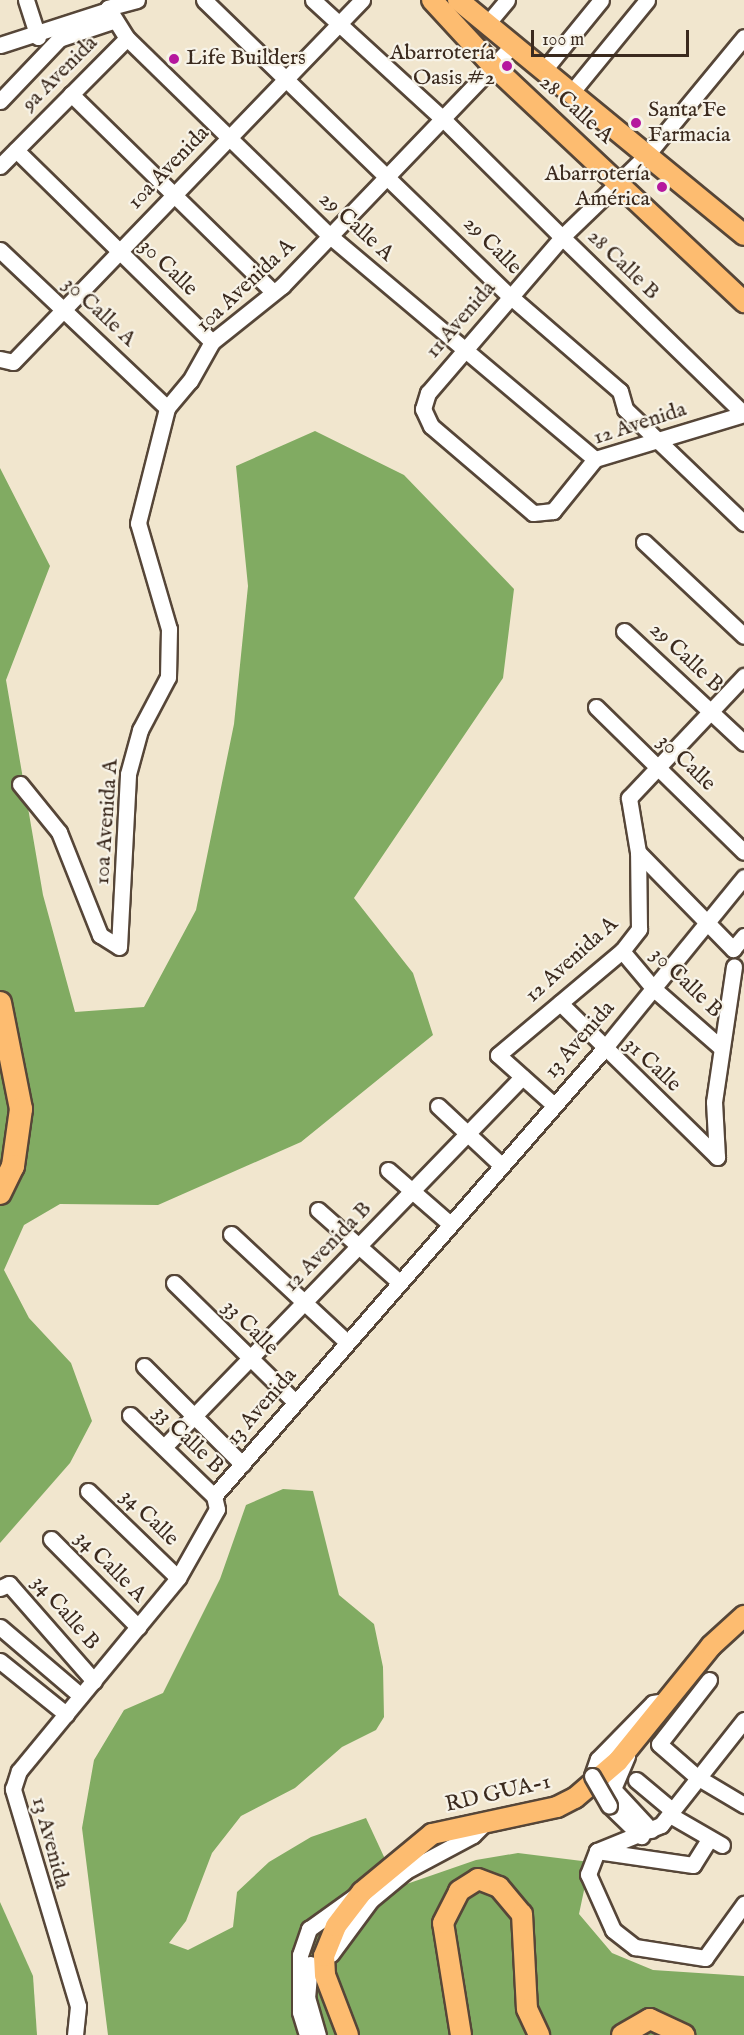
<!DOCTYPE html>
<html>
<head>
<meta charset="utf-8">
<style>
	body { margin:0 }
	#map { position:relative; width:744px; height:2035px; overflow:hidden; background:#f1e6ce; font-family:"IM FELL English",serif }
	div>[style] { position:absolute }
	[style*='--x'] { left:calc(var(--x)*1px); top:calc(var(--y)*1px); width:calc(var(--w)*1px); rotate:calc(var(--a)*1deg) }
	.forest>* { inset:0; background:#81ab62 }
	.roads { filter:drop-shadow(2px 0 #564638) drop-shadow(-2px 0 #564638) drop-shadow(0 2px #564638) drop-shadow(0 -2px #564638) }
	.minor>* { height:15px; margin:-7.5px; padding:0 7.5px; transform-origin:7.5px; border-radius:7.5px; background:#fff }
	.major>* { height:20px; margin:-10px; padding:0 10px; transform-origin:10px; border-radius:10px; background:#fdbc70 }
	.highway>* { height:22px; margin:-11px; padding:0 11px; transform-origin:11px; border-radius:11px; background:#fdbc70 }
	.bridges { filter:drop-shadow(2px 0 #564638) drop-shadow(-2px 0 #564638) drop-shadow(0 2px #564638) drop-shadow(0 -2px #564638) }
	.minor-bridge>* { height:15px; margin:-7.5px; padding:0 7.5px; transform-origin:7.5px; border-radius:7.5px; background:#fff }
	.dots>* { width:16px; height:16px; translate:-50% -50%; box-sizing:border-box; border:3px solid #f7f3e8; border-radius:50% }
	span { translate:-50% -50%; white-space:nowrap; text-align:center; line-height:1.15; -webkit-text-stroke:4.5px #f7f3e8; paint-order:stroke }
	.poi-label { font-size:22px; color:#3b2a1e }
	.right { translate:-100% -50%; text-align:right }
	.left { translate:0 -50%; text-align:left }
	.street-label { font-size:22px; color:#3b2a1e }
	.scale { position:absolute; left:531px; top:30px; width:158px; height:27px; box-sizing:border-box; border:3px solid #3b2a1e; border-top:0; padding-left:8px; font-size:18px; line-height:21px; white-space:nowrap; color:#3b2a1e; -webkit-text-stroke:4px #f7f3e8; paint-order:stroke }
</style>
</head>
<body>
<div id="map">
	<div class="forest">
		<i style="clip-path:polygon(315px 431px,404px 475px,514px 589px,503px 678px,354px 898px,413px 973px,433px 1035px,301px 1142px,158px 1205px,60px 1204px,24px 1225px,4px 1270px,29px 1318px,71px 1363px,92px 1421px,70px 1463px,0 1543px,0 468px,50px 566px,6px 680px,43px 895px,75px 1012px,144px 1007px,196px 910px,234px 724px,248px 586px,236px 466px)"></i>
		<i style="clip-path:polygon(283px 1489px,313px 1491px,339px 1595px,374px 1624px,383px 1667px,384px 1717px,376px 1730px,342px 1747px,295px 1788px,241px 1816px,212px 1853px,186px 1921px,169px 1943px,188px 1950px,233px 1927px,237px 1892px,269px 1862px,311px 1837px,366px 1818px,398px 1887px,476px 1860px,518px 1853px,590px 1862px,579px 1914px,612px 1953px,653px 1970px,744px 1976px,744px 2035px,108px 2035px,82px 1828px,94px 1760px,124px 1710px,163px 1693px,220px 1579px,246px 1505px)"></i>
		<i style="clip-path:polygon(0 1902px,33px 1976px,37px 2035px,0 2035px)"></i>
	</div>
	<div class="roads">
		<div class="minor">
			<i style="--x:26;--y:0;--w:39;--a:72"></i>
			<i style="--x:137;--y:0;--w:30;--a:165"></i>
			<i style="--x:108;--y:8;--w:36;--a:58"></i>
			<i style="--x:127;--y:38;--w:284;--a:44.3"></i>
			<i style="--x:330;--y:236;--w:346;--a:40.1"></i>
			<i style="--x:204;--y:0;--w:427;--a:44.1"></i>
			<i style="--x:511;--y:297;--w:144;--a:40.8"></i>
			<i style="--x:620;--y:391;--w:19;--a:74"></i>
			<i style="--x:625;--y:409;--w:165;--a:43.8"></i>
			<i style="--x:313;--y:0;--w:176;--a:42.5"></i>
			<i style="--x:443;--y:119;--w:168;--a:44.8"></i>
			<i style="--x:562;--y:237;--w:254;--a:44.2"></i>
			<i style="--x:744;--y:414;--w:156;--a:163.2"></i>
			<i style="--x:595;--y:459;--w:67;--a:128.9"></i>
			<i style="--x:553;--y:511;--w:20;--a:174"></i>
			<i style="--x:533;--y:513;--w:134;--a:-139.5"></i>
			<i style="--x:431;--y:426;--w:19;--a:-115"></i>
			<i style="--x:423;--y:409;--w:17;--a:-73"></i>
			<i style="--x:428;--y:393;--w:206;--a:-49.3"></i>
			<i style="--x:562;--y:237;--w:117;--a:-44"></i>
			<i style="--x:646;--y:156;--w:154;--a:-50.5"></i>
			<i style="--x:487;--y:24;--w:31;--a:-50"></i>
			<i style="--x:0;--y:45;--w:114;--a:-18"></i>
			<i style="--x:544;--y:70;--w:90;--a:-50.8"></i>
			<i style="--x:571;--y:93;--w:120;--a:-50.7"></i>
			<i style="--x:71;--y:94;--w:281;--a:44.4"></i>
			<i style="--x:0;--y:101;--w:86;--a:-46.4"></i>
			<i style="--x:59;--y:39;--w:57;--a:-18.4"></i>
			<i style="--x:16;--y:150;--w:274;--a:44.4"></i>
			<i style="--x:0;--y:166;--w:180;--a:-45.2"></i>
			<i style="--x:0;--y:250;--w:230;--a:43.4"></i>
			<i style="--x:0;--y:359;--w:13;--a:13"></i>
			<i style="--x:13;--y:362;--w:503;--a:-46.05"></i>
			<i style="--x:644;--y:542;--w:137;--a:43.2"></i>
			<i style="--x:624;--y:631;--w:164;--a:43"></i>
			<i style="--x:596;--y:707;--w:207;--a:44.4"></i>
			<i style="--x:20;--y:784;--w:62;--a:50.9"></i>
			<i style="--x:59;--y:832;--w:111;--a:68.3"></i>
			<i style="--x:100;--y:935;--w:22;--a:32"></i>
			<i style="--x:119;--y:947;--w:173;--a:-87"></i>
			<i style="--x:128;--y:774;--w:46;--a:-74.7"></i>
			<i style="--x:140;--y:730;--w:60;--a:-62.2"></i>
			<i style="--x:168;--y:677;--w:48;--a:-88.8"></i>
			<i style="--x:169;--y:629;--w:110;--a:-106.3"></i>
			<i style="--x:138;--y:523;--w:119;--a:-75.8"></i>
			<i style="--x:167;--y:408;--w:35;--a:-50"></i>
			<i style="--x:190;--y:381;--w:45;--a:-60.6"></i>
			<i style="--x:212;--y:342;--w:90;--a:-38.7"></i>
			<i style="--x:282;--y:286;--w:332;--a:-46.2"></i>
			<i style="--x:638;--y:852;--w:136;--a:45.6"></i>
			<i style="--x:733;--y:949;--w:17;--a:-50"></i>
			<i style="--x:622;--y:951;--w:50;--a:49.9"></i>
			<i style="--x:654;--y:989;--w:86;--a:41.2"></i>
			<i style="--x:560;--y:1003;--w:220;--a:44.4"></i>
			<i style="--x:554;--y:1105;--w:75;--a:-138.2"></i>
			<i style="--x:498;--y:1055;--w:162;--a:-40"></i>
			<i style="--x:622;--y:951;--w:28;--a:-52"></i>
			<i style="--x:639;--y:929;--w:77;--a:-90.7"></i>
			<i style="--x:638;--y:852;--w:55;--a:-99.5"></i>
			<i style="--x:629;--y:798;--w:168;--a:-46.7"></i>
			<i style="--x:438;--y:1106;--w:86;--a:43.1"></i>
			<i style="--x:717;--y:1157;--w:55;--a:-93.1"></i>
			<i style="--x:714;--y:1102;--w:137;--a:-81.6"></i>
			<i style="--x:388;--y:1170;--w:81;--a:41"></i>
			<i style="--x:318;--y:1210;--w:108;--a:41.6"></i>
			<i style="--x:231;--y:1234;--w:158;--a:43"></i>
			<i style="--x:174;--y:1283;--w:170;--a:44.5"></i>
			<i style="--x:144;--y:1366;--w:139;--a:45"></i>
			<i style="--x:130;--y:1415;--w:117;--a:44"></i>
			<i style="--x:164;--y:1447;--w:515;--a:-45.94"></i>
			<i style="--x:88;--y:1491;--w:125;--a:44"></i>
			<i style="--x:51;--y:1539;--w:124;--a:45.3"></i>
			<i style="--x:0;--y:1588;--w:10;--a:-24"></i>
			<i style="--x:9;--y:1584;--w:129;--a:48.8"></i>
			<i style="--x:0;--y:1627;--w:106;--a:40.4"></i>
			<i style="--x:0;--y:1661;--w:85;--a:38.8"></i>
			<i style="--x:709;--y:1680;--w:81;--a:128"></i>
			<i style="--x:659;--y:1744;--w:50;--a:41"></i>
			<i style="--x:697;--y:1777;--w:55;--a:30.8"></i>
			<i style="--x:744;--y:1720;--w:134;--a:128.3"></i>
			<i style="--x:661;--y:1825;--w:69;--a:157.9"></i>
			<i style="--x:597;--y:1851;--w:25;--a:111"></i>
			<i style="--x:588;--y:1874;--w:61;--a:65.9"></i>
			<i style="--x:613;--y:1930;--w:28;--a:38"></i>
			<i style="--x:635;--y:1947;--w:71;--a:8.9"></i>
			<i style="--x:705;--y:1958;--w:67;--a:-54.2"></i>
			<i style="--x:627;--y:1756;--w:36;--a:113"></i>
			<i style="--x:613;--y:1789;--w:56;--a:47.2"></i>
			<i style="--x:592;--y:1776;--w:18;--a:-71"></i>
			<i style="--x:598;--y:1759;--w:78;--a:-45.5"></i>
			<i style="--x:653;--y:1703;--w:13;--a:-9"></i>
			<i style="--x:636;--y:1780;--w:48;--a:40"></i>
			<i style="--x:609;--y:1805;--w:45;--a:44.1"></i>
			<i style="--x:670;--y:1815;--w:60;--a:30"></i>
			<i style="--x:597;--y:1851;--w:97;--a:8.3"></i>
			<i style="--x:693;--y:1865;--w:31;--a:-58"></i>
			<i style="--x:331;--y:1954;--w:67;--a:-53.5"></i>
			<i style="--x:371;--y:1900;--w:45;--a:-39.6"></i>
			<i style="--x:406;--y:1871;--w:76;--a:-28.2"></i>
			<i style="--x:473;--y:1835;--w:18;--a:-45"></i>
			<i style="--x:310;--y:1964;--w:33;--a:95"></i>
			<i style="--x:307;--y:1997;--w:40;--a:74"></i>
			<i style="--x:75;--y:2035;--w:29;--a:-84"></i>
			<i style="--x:78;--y:2006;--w:227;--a:-106.7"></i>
			<i style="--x:13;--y:1789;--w:19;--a:-72"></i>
			<i style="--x:19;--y:1771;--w:250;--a:-50.5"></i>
			<i style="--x:178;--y:1578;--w:79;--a:-60.5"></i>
			<i style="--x:217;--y:1509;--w:13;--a:-103"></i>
			<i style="--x:214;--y:1496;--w:592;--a:-48.91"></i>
			<i style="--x:603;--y:1050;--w:223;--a:-50.8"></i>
			<i style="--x:307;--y:2035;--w:24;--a:-107"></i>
			<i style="--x:300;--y:2012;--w:57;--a:-90"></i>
			<i style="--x:300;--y:1955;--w:28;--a:-71"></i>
			<i style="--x:309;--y:1929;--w:57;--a:-35.7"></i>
		</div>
		<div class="major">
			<i style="--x:432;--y:0;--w:90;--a:47.3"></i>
			<i style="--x:493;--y:66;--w:345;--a:43.2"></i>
			<i style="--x:458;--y:0;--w:370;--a:39.4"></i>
			<i style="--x:348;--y:2035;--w:64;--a:-111"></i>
			<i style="--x:325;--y:1975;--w:19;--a:-93"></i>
			<i style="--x:324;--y:1956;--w:32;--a:-68"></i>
			<i style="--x:336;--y:1926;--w:43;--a:-52.6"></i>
			<i style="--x:362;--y:1892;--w:91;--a:-39.6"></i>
			<i style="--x:432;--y:1834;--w:128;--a:-12.2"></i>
			<i style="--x:557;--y:1807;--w:20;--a:-27"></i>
			<i style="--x:575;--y:1798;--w:57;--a:-40.7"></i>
			<i style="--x:618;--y:1761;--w:148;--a:-51"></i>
			<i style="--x:711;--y:1646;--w:45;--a:-42.3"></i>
			<i style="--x:461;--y:2035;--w:113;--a:-99.1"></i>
			<i style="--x:443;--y:1923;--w:36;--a:-63"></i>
			<i style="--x:459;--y:1891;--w:22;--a:-32"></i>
			<i style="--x:478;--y:1879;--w:22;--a:21"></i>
			<i style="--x:499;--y:1887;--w:35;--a:50"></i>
			<i style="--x:522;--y:1914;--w:95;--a:87"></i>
			<i style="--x:527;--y:2009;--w:29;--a:65"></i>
			<i style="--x:622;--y:2035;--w:32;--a:-30"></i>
			<i style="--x:650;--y:2019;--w:38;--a:25"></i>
		</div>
		<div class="highway">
			<i style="--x:0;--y:1003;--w:108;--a:78.8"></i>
			<i style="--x:21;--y:1109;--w:58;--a:98"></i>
			<i style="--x:13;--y:1166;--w:30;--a:116"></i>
		</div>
	</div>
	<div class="bridges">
		<div class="minor-bridge">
			<i style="--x:592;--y:1776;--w:34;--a:60"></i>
		</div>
	</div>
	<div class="dots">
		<i style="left:174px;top:59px;background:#b5179e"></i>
		<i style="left:507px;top:66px;background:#b5179e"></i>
		<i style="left:636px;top:123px;background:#b5179e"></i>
		<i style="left:662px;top:187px;background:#b5179e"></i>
	</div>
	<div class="poi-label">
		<span class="right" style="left:495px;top:66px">Abarrotería<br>Oasis #2</span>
		<span class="left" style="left:186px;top:59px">Life Builders</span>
		<span class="left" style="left:648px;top:123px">Santa Fe<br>Farmacia</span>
		<span class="right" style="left:650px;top:187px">Abarrotería<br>América</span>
	</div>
	<div class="street-label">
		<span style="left:60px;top:74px;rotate:-45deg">9a Avenida</span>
		<span style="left:576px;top:110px;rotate:42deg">28 Calle A</span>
		<span style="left:169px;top:168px;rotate:-46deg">10a Avenida</span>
		<span style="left:356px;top:227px;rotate:42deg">29 Calle A</span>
		<span style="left:492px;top:246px;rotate:45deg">29 Calle</span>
		<span style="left:623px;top:265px;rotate:44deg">28 Calle B</span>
		<span style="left:168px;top:268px;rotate:44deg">30 Calle</span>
		<span style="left:246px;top:286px;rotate:-43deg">10a Avenida A</span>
		<span style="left:99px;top:312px;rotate:43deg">30 Calle A</span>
		<span style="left:461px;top:320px;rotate:-49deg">11 Avenida</span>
		<span style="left:640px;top:424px;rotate:-18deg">12 Avenida</span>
		<span style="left:686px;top:658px;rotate:43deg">29 Calle B</span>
		<span style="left:686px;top:763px;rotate:44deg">30 Calle</span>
		<span style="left:107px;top:822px;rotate:-86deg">10a Avenida A</span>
		<span style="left:572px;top:960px;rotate:-42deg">12 Avenida A</span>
		<span style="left:686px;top:983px;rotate:44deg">30 Calle B</span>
		<span style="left:580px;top:1040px;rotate:-49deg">13 Avenida</span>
		<span style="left:652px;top:1065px;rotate:43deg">31 Calle</span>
		<span style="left:328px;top:1247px;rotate:-46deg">12 Avenida B</span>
		<span style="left:250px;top:1328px;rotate:45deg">33 Calle</span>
		<span style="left:262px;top:1407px;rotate:-49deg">13 Avenida</span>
		<span style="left:188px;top:1440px;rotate:44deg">33 Calle B</span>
		<span style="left:149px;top:1518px;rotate:44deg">34 Calle</span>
		<span style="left:110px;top:1567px;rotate:45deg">34 Calle A</span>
		<span style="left:65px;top:1613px;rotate:49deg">34 Calle B</span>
		<span style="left:498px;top:1794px;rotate:-13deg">RD GUA-1</span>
		<span style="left:50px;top:1843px;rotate:75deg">13 Avenida</span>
	</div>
	<div class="scale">100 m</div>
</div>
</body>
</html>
